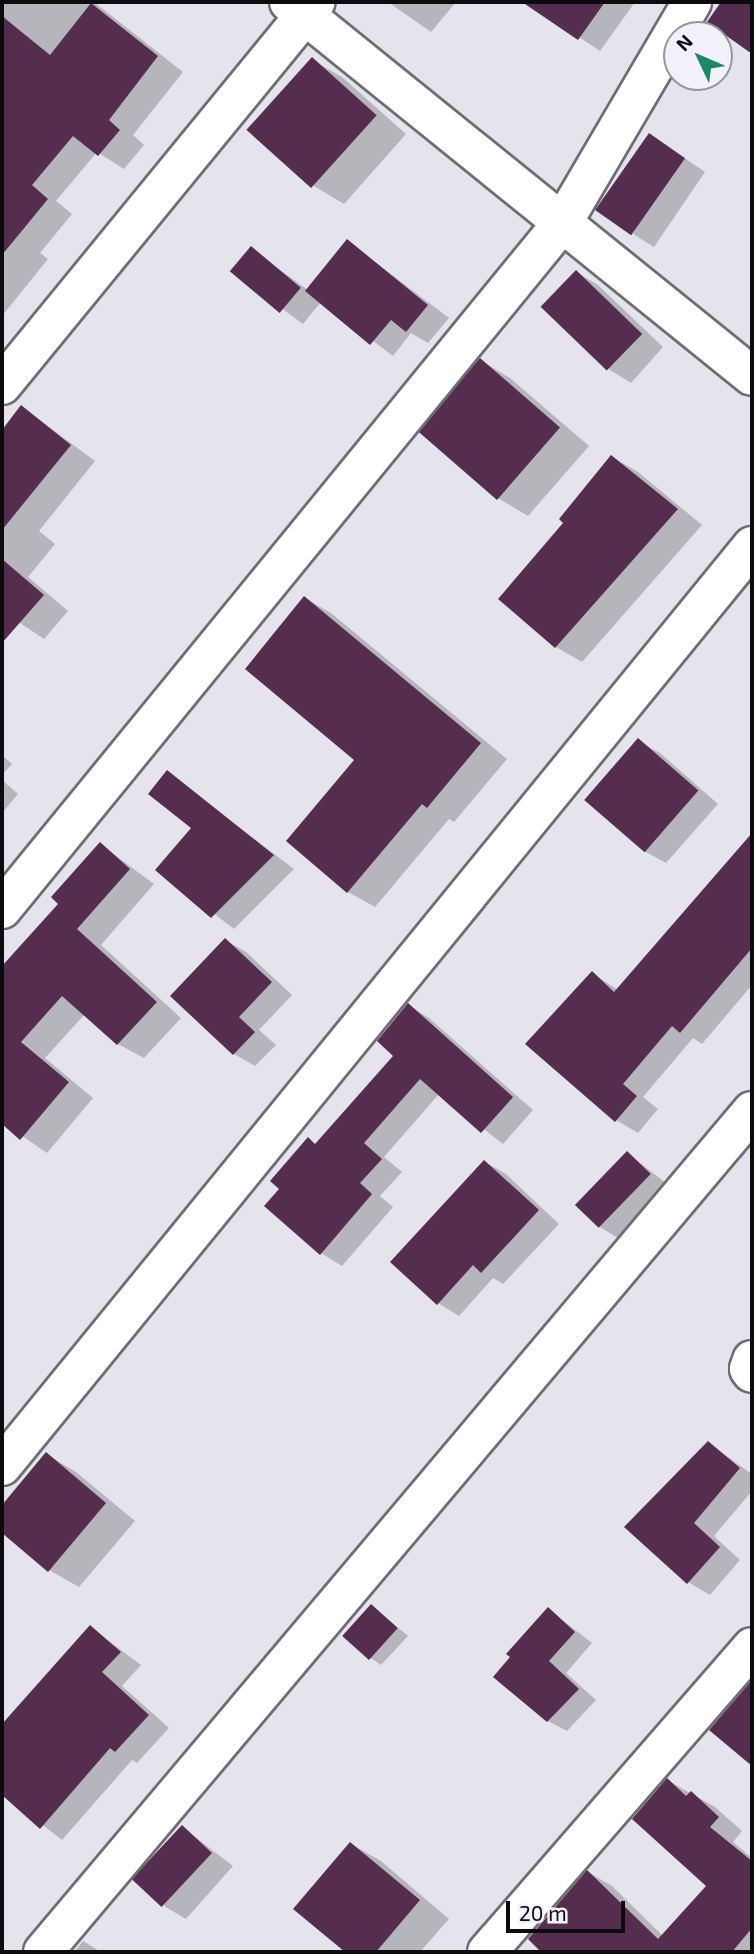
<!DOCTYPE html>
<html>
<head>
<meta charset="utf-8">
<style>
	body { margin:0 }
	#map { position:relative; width:754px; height:1954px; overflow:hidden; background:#e5e3ec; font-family:"Exo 2",sans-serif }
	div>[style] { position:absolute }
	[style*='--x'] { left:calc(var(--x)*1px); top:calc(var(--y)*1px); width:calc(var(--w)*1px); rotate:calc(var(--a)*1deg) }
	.shadow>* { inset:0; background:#0003 }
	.building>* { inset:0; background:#552d4e; transform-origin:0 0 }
	.roads { filter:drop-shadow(2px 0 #6e6d74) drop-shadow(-2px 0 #6e6d74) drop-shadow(0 2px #6e6d74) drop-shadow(0 -2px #6e6d74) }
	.minor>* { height:38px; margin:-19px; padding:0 19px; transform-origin:19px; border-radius:19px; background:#fff }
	span { translate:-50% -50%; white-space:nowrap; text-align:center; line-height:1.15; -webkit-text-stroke:7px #f2f0f9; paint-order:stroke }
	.frame { position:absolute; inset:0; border:4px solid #0c0b0e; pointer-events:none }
	.north { position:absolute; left:663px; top:21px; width:70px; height:70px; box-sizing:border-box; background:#f2f0f9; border:2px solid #96949b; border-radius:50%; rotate:314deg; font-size:19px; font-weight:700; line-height:28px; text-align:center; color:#0c0b0e }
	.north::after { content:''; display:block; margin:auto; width:24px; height:32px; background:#1c8866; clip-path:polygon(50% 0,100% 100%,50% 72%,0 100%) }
	.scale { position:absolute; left:506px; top:1901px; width:119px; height:32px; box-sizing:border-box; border:4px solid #0c0b0e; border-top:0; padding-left:9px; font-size:21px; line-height:24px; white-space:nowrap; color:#0c0b0e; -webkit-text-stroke:5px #f2f0f9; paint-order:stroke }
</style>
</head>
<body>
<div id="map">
	<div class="shadow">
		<i style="clip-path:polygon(2px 2px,94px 2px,183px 72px,133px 135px,144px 145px,124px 169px,97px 152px,56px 201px,72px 214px,40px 253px,48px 259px,2px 316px,2px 116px,18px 95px,2px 82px)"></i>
		<i style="clip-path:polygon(388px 2px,456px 2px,431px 32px)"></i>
		<i style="clip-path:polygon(526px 2px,635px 2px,600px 51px)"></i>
		<i style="clip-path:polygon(312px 60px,342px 77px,406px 134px,344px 204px,314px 186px)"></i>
		<i style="clip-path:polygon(670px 148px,705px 172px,654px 247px,633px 234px)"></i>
		<i style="clip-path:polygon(347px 241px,449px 318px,428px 343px,411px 333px,393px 356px,321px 302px,303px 324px,232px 272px,251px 249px,308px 290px)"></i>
		<i style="clip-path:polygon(576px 272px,598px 285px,663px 347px,631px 383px,610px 370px)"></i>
		<i style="clip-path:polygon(480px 360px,510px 378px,589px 446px,528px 516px,498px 498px)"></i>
		<i style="clip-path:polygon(22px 407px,95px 461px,39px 531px,55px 544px,28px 577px,68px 611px,44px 639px,2px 611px,2px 431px)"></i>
		<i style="clip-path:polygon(612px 457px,638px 472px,702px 525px,582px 662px,556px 647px,500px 599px,566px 522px)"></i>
		<i style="clip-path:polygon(305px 598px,331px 613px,507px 759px,454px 822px,449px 819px,375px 907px,348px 892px,288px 841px,357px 759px)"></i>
		<i style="clip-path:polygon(638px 741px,660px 753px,718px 804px,666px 863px,644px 851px,586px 800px)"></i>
		<i style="clip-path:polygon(2px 755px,12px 764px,2px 775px)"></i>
		<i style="clip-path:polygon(167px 773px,294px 869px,234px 929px,157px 870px,193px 828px)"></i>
		<i style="clip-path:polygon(2px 780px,18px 794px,2px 813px)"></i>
		<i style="clip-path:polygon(752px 836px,752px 985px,702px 1044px,693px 1038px,643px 1097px,658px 1109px,638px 1133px,616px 1120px,592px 973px,618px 990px)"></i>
		<i style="clip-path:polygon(100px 844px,154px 884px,101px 945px,181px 1018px,144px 1058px,118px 1044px,85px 1014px,45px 1058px,93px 1098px,47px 1153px,2px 1122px,2px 1001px,14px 986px,2px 976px,2px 969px,61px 903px)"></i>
		<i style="clip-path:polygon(225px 940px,246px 952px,292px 995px,259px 1030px,276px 1045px,255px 1066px,234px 1054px)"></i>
		<i style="clip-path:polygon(408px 1005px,429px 1018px,533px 1110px,503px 1144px,439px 1094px,384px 1157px,402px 1172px,380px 1196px,393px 1207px,342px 1266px,321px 1253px,281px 1189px,308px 1140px,317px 1145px,396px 1056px)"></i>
		<i style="clip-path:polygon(627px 1153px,671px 1187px,621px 1240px,600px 1227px)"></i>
		<i style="clip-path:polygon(485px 1162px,506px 1174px,559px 1224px,503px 1284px,493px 1278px,459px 1316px,438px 1303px)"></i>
		<i style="clip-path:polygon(708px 1443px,752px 1474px,752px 1491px,714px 1536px,740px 1560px,710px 1595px,688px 1582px,627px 1527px)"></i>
		<i style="clip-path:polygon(46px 1454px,76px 1472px,135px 1521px,79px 1587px,49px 1570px,2px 1531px,2px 1508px)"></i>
		<i style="clip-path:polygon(371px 1606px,408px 1636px,381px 1665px,371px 1658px)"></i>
		<i style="clip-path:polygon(548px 1609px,592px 1643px,566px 1673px,596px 1700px,567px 1731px,548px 1721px)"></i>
		<i style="clip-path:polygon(90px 1627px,141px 1665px,122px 1686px,169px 1728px,137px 1763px,132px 1760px,62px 1840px,2px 1793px,2px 1726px)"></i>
		<i style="clip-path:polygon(667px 1780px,715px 1807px,742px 1831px,733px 1842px,752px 1858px,752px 1952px,544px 1952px,530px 1939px,588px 1872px,612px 1886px,663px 1936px,709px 1886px)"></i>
		<i style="clip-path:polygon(182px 1827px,233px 1866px,186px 1919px,164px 1906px)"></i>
		<i style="clip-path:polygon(351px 1844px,381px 1861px,449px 1919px,420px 1952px,347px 1952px,296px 1908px)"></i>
		<i style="clip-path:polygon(83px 1941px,101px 1952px,102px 1952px,74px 1952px)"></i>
	</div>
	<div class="building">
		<i style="clip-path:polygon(522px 2px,605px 2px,578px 40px)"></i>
		<i style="clip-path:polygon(721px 2px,752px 2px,752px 54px,707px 22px)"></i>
		<i style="clip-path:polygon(91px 3px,158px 56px,109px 120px,120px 130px,98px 156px,73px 136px,32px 185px,48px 199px,2px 255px,2px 16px,50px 55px)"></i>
		<i style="left:312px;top:57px;width:87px;height:98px;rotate:42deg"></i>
		<i style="left:649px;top:133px;width:44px;height:94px;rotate:35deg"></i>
		<i style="clip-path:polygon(347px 239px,428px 305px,406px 332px,391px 320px,370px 345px,305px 291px)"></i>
		<i style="left:251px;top:246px;width:65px;height:33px;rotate:40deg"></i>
		<i style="left:576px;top:270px;width:92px;height:51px;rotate:44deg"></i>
		<i style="left:480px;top:358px;width:106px;height:96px;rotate:41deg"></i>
		<i style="clip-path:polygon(21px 405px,71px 445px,2px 530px,2px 430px)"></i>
		<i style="clip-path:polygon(611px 455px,678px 509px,555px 648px,498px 599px,563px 523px,559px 519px)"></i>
		<i style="clip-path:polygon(2px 559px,44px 595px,2px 643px)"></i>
		<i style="clip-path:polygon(304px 596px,481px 743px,427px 808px,422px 804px,347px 893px,286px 841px,354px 760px,245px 669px)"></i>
		<i style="left:638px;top:738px;width:80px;height:82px;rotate:41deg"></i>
		<i style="clip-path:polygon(167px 770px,274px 855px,211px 918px,155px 870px,191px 828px,148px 794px)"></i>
		<i style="clip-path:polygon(752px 833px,752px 948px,680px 1033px,672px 1026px,623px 1084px,637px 1096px,615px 1122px,525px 1044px,592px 971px,614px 992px)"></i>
		<i style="clip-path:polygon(100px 842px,130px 869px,77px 929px,157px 1002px,117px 1045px,62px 996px,21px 1042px,69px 1082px,20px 1140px,2px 1124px,2px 966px,58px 904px,51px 897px)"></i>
		<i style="clip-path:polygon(225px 938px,272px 982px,239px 1017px,255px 1032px,233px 1055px,170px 996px)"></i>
		<i style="clip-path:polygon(408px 1003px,513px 1097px,481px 1133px,420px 1079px,364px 1143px,382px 1159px,360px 1183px,372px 1194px,320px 1255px,264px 1206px,279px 1189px,270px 1181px,308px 1137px,315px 1144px,393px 1056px,377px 1041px)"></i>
		<i style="left:627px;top:1151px;width:33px;height:75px;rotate:44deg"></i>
		<i style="clip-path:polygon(484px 1160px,539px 1210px,481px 1273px,473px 1265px,437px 1305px,390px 1262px)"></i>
		<i style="clip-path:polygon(708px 1441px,740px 1468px,694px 1523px,720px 1547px,687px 1584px,624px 1527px)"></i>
		<i style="clip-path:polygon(46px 1452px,106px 1503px,48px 1572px,2px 1533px,2px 1505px)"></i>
		<i style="left:371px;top:1604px;width:36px;height:43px;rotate:42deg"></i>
		<i style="clip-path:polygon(548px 1607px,575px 1632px,549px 1661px,579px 1689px,547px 1722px,493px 1677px,510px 1657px,506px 1654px)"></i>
		<i style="clip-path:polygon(90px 1625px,121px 1652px,102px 1672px,149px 1715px,115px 1752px,110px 1748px,40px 1829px,2px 1795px,2px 1724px)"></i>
		<i style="clip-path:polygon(752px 1680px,752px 1766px,709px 1730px)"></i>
		<i style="clip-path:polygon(667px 1778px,686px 1796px,691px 1791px,719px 1817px,710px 1827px,752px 1861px,752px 1928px,732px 1952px,541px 1952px,528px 1939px,587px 1870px,658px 1939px,706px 1886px,632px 1819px)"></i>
		<i style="left:182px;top:1825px;width:41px;height:74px;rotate:43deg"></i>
		<i style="clip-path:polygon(350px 1842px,420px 1900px,376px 1952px,345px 1952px,293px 1909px)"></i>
	</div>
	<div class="roads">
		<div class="minor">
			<i style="--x:289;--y:2;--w:595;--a:38.93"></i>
			<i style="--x:2;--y:385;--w:495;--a:-50.7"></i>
			<i style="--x:2;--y:909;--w:887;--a:-50.77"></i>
			<i style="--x:563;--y:222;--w:255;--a:-59.6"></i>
			<i style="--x:752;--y:1360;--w:9;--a:108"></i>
			<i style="--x:749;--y:1369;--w:5;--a:53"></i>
			<i style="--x:2;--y:1466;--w:1187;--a:-50.81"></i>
			<i style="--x:43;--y:1952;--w:1100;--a:-49.87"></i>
			<i style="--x:487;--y:1952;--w:404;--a:-49"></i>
		</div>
	</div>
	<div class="frame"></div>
	<div class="north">N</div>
	<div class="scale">20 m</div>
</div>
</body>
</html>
